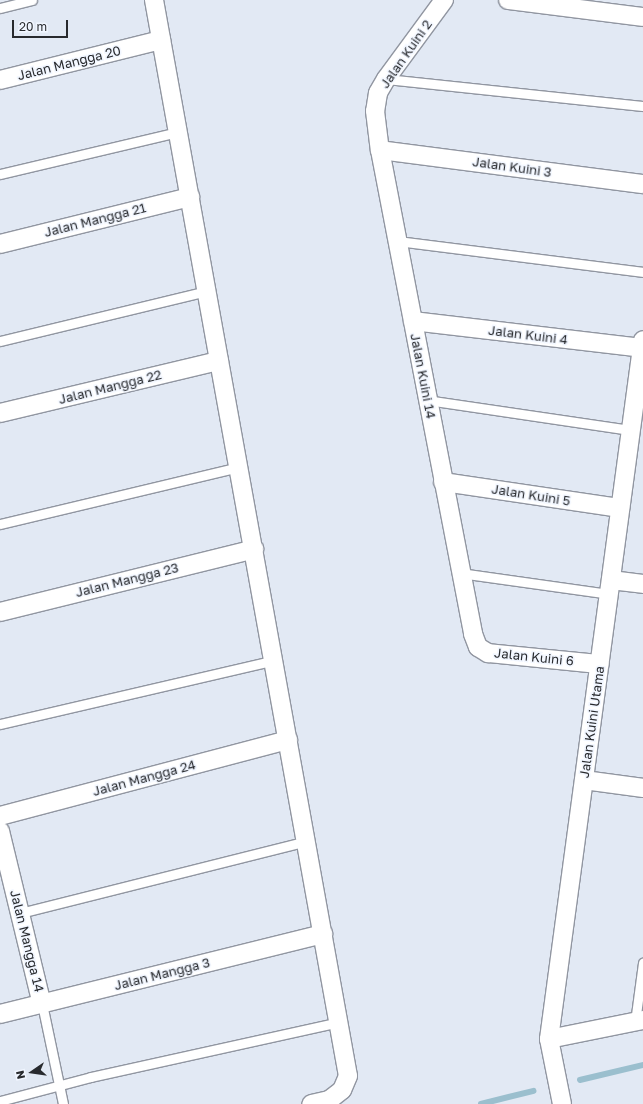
<!DOCTYPE html>
<html>
<head>
<meta charset="utf-8">
<style>
	body { margin:0 }
	#map { position:relative; width:643px; height:1104px; overflow:hidden; background:#e2e9f4; font-family:"Golos Text",sans-serif }
	div>[style] { position:absolute }
	[style*='--x'] { left:calc(var(--x)*1px); top:calc(var(--y)*1px); width:calc(var(--w)*1px); rotate:calc(var(--a)*1deg) }
	.stream>* { height:5.5px; margin:-2.75px; padding:0 2.75px; transform-origin:2.75px; border-radius:2.75px; background:#9bbfce }
	.roads { filter:drop-shadow(1px 0 #9196a1) drop-shadow(-1px 0 #9196a1) drop-shadow(0 1px #9196a1) drop-shadow(0 -1px #9196a1) }
	.service>* { height:9px; margin:-4.5px; padding:0 4.5px; transform-origin:4.5px; border-radius:4.5px; background:#fff }
	.minor>* { height:18px; margin:-9px; padding:0 9px; transform-origin:9px; border-radius:9px; background:#fff }
	span { translate:-50% -50%; white-space:nowrap; text-align:center; line-height:1.15; -webkit-text-stroke:3px #f1f6ff; paint-order:stroke }
	.street-label { font-size:13px; color:#282a2e }
	.north { position:absolute; left:12px; top:1052px; width:40px; height:40px; -webkit-text-stroke:3px #f1f6ff; paint-order:stroke; rotate:257deg; font-size:11px; font-weight:700; line-height:16px; text-align:center; color:#282a2e }
	.north::after { content:''; display:block; margin:auto; width:14px; height:18px; background:#282a2e; clip-path:polygon(50% 0,100% 100%,50% 72%,0 100%) }
	.scale { position:absolute; left:12px; top:20px; width:56px; height:18px; box-sizing:border-box; border:2px solid #282a2e; border-top:0; padding-left:5px; font-size:12px; line-height:14px; white-space:nowrap; color:#282a2e; -webkit-text-stroke:3px #f1f6ff; paint-order:stroke }
</style>
</head>
<body>
<div id="map">
	<div class="stream">
		<i style="--x:580;--y:1080;--w:65;--a:-13.4"></i>
		<i style="--x:481;--y:1104;--w:54;--a:-14"></i>
	</div>
	<div class="roads">
		<div class="service">
			<i style="--x:0;--y:8;--w:33;--a:-14"></i>
			<i style="--x:386;--y:79;--w:258;--a:6"></i>
			<i style="--x:0;--y:174;--w:183;--a:-13.3"></i>
			<i style="--x:398;--y:241;--w:247;--a:7.2"></i>
			<i style="--x:0;--y:341;--w:213;--a:-13.6"></i>
			<i style="--x:427;--y:400;--w:206;--a:8.4"></i>
			<i style="--x:0;--y:524;--w:246;--a:-13.4"></i>
			<i style="--x:460;--y:573;--w:150;--a:8"></i>
			<i style="--x:0;--y:724;--w:281;--a:-13.1"></i>
			<i style="--x:20;--y:913;--w:295;--a:-14.1"></i>
			<i style="--x:42;--y:1004;--w:102;--a:78.1"></i>
			<i style="--x:635;--y:1022;--w:60;--a:-82.3"></i>
			<i style="--x:0;--y:1101;--w:94;--a:-14.8"></i>
			<i style="--x:91;--y:1077;--w:254;--a:-12.5"></i>
		</div>
		<div class="minor">
			<i style="--x:154;--y:0;--w:1093;--a:79.78"></i>
			<i style="--x:348;--y:1076;--w:15;--a:113"></i>
			<i style="--x:342;--y:1090;--w:16;--a:142"></i>
			<i style="--x:329;--y:1100;--w:18;--a:167"></i>
			<i style="--x:444;--y:0;--w:98;--a:126.3"></i>
			<i style="--x:386;--y:79;--w:16;--a:120"></i>
			<i style="--x:378;--y:93;--w:18;--a:99"></i>
			<i style="--x:375;--y:111;--w:39;--a:83"></i>
			<i style="--x:380;--y:150;--w:493;--a:79.1"></i>
			<i style="--x:473;--y:634;--w:14;--a:69"></i>
			<i style="--x:478;--y:647;--w:12;--a:31"></i>
			<i style="--x:488;--y:653;--w:112;--a:5.7"></i>
			<i style="--x:508;--y:0;--w:136;--a:7.2"></i>
			<i style="--x:0;--y:80;--w:166;--a:-14"></i>
			<i style="--x:380;--y:150;--w:265;--a:7.4"></i>
			<i style="--x:0;--y:244;--w:196;--a:-13.9"></i>
			<i style="--x:413;--y:321;--w:232;--a:6.7"></i>
			<i style="--x:0;--y:413;--w:225;--a:-13.4"></i>
			<i style="--x:443;--y:482;--w:179;--a:8.4"></i>
			<i style="--x:611;--y:580;--w:32;--a:7"></i>
			<i style="--x:0;--y:612;--w:262;--a:-13.9"></i>
			<i style="--x:584;--y:780;--w:60;--a:7.7"></i>
			<i style="--x:0;--y:816;--w:298;--a:-14.8"></i>
			<i style="--x:0;--y:831;--w:178;--a:76.4"></i>
			<i style="--x:0;--y:1014;--w:333;--a:-13.9"></i>
			<i style="--x:549;--y:1039;--w:96;--a:-11.4"></i>
			<i style="--x:562;--y:1104;--w:66;--a:-101.3"></i>
			<i style="--x:549;--y:1039;--w:705;--a:-82.34"></i>
		</div>
	</div>
	<div class="street-label">
		<span style="left:406px;top:54px;rotate:-55deg">Jalan Kuini 2</span>
		<span style="left:69px;top:63px;rotate:-14deg">Jalan Mangga 20</span>
		<span style="left:512px;top:167px;rotate:8deg">Jalan Kuini 3</span>
		<span style="left:95px;top:220px;rotate:-14deg">Jalan Mangga 21</span>
		<span style="left:528px;top:335px;rotate:7deg">Jalan Kuini 4</span>
		<span style="left:423px;top:376px;rotate:79deg">Jalan Kuini 14</span>
		<span style="left:110px;top:387px;rotate:-14deg">Jalan Mangga 22</span>
		<span style="left:531px;top:495px;rotate:9deg">Jalan Kuini 5</span>
		<span style="left:127px;top:580px;rotate:-14deg">Jalan Mangga 23</span>
		<span style="left:534px;top:657px;rotate:6deg">Jalan Kuini 6</span>
		<span style="left:592px;top:722px;rotate:-82deg">Jalan Kuini Utama</span>
		<span style="left:144px;top:778px;rotate:-15deg">Jalan Mangga 24</span>
		<span style="left:27px;top:941px;rotate:76deg">Jalan Mangga 14</span>
		<span style="left:162px;top:974px;rotate:-14deg">Jalan Mangga 3</span>
	</div>
	<div class="north">N</div>
	<div class="scale">20 m</div>
</div>
</body>
</html>
